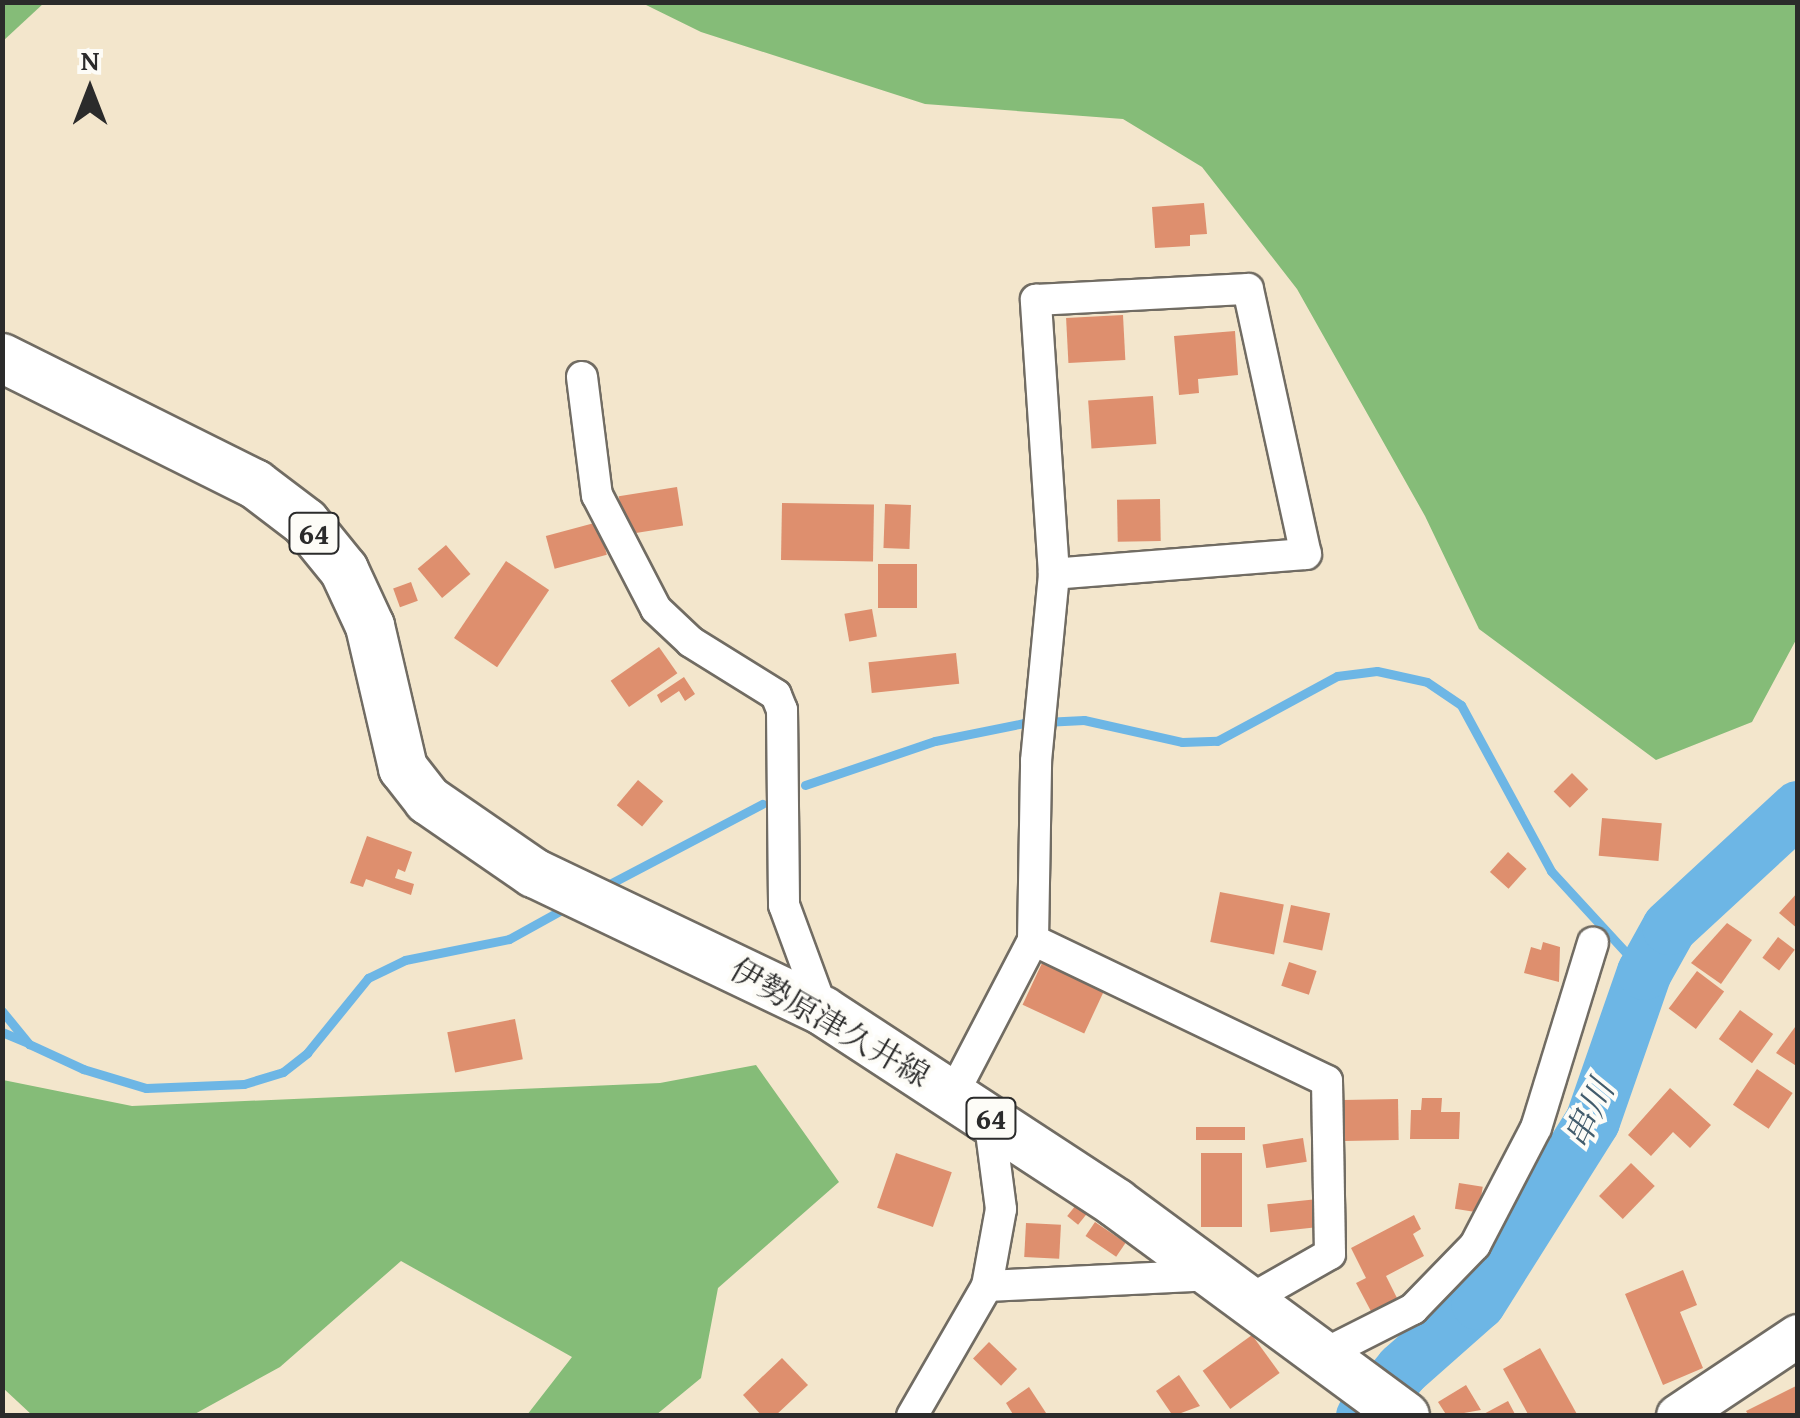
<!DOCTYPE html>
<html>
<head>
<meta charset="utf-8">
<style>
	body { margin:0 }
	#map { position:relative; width:1800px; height:1418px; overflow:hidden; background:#f3e6cc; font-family:"Gentium Book Plus","Noto Serif JP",serif }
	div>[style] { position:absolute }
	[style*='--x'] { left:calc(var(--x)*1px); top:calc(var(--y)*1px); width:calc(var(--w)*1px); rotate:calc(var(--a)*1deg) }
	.forest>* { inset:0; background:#85bc78 }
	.stream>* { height:9px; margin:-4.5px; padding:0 4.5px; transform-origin:4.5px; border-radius:4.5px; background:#6db6e5 }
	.river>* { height:55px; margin:-27.5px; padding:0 27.5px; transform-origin:27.5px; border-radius:27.5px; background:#6db6e5 }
	.building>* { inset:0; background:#de8f6e; transform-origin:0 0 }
	.roads { filter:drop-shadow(2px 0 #716c63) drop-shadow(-2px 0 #716c63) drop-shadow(0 2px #716c63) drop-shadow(0 -2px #716c63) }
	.minor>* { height:30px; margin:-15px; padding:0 15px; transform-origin:15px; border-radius:15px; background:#fff }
	.secondary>* { height:42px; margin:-21px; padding:0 21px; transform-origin:21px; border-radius:21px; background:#fff }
	.primary>* { height:48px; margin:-24px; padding:0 24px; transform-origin:24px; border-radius:24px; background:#fff }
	span { translate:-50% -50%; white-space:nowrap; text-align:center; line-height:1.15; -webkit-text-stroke:8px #fdfcf7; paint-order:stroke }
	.shield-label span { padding:2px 8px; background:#fdfcf7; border:2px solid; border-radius:8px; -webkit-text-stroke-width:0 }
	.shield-label { font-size:30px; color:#2b2b2b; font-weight:700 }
	.street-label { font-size:32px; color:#2b2b2b }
	.water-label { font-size:35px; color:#425c6c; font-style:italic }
	.frame { position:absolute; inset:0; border:5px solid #2b2b2b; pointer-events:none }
	.north { position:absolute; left:40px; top:40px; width:100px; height:100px; -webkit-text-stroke:8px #fdfcf7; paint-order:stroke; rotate:0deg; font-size:28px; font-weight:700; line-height:40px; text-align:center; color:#2b2b2b }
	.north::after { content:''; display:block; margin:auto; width:35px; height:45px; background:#2b2b2b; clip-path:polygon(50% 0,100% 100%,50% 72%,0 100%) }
</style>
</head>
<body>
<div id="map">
	<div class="forest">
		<i style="clip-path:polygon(3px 2px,44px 2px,44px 3px,3px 41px)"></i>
		<i style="clip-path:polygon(642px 3px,1797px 3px,1797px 638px,1752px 722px,1656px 760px,1479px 629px,1425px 516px,1297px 289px,1202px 167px,1123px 119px,925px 104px,701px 32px)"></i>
		<i style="clip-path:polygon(756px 1065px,839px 1182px,718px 1288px,701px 1378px,656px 1415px,527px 1415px,572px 1357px,401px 1261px,280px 1367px,193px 1415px,32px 1415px,3px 1388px,3px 1080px,132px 1106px,660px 1083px)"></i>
	</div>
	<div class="stream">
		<i style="--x:805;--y:785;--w:137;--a:-18.7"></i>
		<i style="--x:935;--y:741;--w:91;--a:-11.4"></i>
		<i style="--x:1024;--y:723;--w:60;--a:-2.9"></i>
		<i style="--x:1084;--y:720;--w:100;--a:12.7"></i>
		<i style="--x:1182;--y:742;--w:35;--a:-2"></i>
		<i style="--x:1217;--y:741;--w:136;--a:-28.4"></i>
		<i style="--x:1337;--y:676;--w:40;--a:-7.1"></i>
		<i style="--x:1377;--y:671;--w:51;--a:12.4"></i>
		<i style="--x:1427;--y:682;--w:41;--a:34.1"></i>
		<i style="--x:1461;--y:705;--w:189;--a:61.5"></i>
		<i style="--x:1551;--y:871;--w:137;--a:47.4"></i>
		<i style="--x:602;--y:888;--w:181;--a:-27.7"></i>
		<i style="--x:2;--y:1011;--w:43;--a:50.7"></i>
		<i style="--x:29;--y:1044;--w:60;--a:24.8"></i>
		<i style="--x:83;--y:1069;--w:66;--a:16.8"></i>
		<i style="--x:146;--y:1088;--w:98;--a:-2.3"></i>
		<i style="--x:244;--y:1084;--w:41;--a:-17.1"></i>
		<i style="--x:283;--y:1072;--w:31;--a:-38"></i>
		<i style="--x:307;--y:1053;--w:97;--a:-50.9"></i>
		<i style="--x:368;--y:978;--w:41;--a:-25.9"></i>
		<i style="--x:405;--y:960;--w:106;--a:-11.4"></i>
		<i style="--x:509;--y:939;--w:66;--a:-28.9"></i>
		<i style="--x:2;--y:1032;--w:28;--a:23"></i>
	</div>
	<div class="river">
		<i style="--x:1363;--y:1416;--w:61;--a:-50.3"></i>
		<i style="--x:1402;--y:1369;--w:101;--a:-41.4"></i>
		<i style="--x:1478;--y:1302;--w:214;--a:-57.8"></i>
		<i style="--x:1592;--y:1121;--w:158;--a:-70.8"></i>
		<i style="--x:1644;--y:972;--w:51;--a:-60.9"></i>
		<i style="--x:1669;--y:927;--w:176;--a:-42.7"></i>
	</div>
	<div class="building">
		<i style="clip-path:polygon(1204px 203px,1207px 234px,1190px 235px,1190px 246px,1155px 248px,1152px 207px)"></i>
		<i style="left:1123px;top:315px;width:45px;height:57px;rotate:87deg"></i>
		<i style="clip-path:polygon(1235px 331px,1238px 375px,1198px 379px,1199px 393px,1179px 395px,1174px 336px)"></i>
		<i style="left:1153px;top:396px;width:48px;height:65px;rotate:86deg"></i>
		<i style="left:677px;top:487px;width:39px;height:59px;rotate:81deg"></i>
		<i style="left:1160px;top:499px;width:42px;height:43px;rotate:89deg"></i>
		<i style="left:782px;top:503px;width:92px;height:57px;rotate:1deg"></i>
		<i style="left:885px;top:504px;width:26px;height:44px;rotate:2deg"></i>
		<i style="left:598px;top:522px;width:34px;height:54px;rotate:75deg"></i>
		<i style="left:446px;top:545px;width:38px;height:37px;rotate:50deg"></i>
		<i style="left:506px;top:561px;width:52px;height:93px;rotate:34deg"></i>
		<i style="left:878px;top:564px;width:39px;height:44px"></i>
		<i style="left:411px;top:582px;width:20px;height:19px;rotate:70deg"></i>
		<i style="left:872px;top:609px;width:28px;height:28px;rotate:80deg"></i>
		<i style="left:659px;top:647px;width:32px;height:59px;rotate:55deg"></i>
		<i style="left:956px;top:653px;width:31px;height:88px;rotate:84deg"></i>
		<i style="clip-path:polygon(684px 677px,695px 694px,685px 701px,679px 691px,661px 703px,657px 695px)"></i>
		<i style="left:1572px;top:773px;width:23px;height:26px;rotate:45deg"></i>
		<i style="left:638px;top:780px;width:33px;height:33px;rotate:40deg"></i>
		<i style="left:1602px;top:818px;width:60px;height:38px;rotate:5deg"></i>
		<i style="clip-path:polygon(367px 836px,412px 852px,405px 872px,398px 869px,395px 878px,414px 884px,411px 895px,366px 879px,363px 887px,350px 883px)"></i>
		<i style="left:1508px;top:852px;width:25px;height:27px;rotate:42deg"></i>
		<i style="left:1220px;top:892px;width:65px;height:51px;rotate:11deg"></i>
		<i style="clip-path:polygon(1798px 892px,1798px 929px,1779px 913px)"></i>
		<i style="left:1291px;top:905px;width:40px;height:38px;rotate:12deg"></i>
		<i style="clip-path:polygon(1727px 923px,1752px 940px,1721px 984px,1691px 963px)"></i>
		<i style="left:1778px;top:937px;width:21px;height:26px;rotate:37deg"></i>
		<i style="clip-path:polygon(1543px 942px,1560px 947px,1559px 982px,1524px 973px,1531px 947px,1541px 950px)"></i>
		<i style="left:1289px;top:962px;width:29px;height:25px;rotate:18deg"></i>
		<i style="left:1042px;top:963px;width:68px;height:46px;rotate:25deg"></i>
		<i style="left:1697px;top:971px;width:34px;height:47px;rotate:37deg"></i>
		<i style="left:1740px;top:1010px;width:41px;height:36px;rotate:36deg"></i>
		<i style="left:515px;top:1019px;width:41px;height:69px;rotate:79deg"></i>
		<i style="clip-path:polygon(1798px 1023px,1798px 1067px,1776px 1053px)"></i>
		<i style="left:1757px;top:1069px;width:43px;height:43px;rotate:34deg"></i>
		<i style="clip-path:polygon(1670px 1088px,1711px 1125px,1690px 1148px,1673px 1132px,1651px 1156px,1628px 1135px)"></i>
		<i style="clip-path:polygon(1422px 1098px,1442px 1098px,1441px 1112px,1460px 1112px,1459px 1139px,1410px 1139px,1411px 1110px,1421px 1110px)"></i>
		<i style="left:1398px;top:1099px;width:41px;height:55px;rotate:89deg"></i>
		<i style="left:1245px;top:1127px;width:13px;height:49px;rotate:90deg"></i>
		<i style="left:1303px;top:1138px;width:24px;height:41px;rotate:81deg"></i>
		<i style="left:896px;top:1153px;width:59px;height:58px;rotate:19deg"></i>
		<i style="left:1201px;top:1153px;width:41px;height:74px"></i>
		<i style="left:1631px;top:1163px;width:33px;height:46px;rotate:44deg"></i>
		<i style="left:1459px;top:1183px;width:24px;height:26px;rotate:9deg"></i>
		<i style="left:1318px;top:1199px;width:28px;height:51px;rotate:84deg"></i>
		<i style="left:1076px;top:1205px;width:14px;height:14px;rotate:39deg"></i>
		<i style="clip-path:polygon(1414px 1215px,1421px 1229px,1413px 1234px,1424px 1256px,1386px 1276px,1399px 1302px,1373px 1315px,1356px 1283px,1366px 1278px,1351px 1248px)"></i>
		<i style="left:1095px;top:1222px;width:37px;height:17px;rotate:34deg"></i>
		<i style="left:1026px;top:1223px;width:35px;height:34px;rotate:3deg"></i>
		<i style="clip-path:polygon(1683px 1270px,1697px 1305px,1680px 1312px,1703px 1368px,1663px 1385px,1625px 1294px)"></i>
		<i style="left:1252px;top:1335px;width:47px;height:61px;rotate:54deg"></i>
		<i style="left:989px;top:1342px;width:39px;height:23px;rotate:44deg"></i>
		<i style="clip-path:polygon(1540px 1348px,1578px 1416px,1529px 1416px,1503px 1369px)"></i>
		<i style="clip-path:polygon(782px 1358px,808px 1385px,775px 1416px,762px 1416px,743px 1395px)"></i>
		<i style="clip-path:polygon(1179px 1375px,1200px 1406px,1173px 1416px,1156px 1391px)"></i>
		<i style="clip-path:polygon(1466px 1385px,1481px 1410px,1447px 1416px,1438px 1402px)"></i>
		<i style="clip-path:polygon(1798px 1385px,1798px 1416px,1749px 1416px,1746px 1411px)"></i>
		<i style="clip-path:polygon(1029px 1387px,1048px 1416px,1014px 1416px,1006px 1403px)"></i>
		<i style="clip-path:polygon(1508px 1401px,1516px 1416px,1480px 1416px)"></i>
	</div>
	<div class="roads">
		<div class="minor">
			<i style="--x:582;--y:377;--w:119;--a:82.8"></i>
			<i style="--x:597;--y:495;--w:128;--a:62.6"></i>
			<i style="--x:656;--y:609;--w:48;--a:43.3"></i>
			<i style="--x:691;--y:642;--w:100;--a:31.9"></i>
			<i style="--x:776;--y:695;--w:16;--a:68"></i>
			<i style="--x:782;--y:710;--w:195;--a:89.4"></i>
			<i style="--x:784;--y:905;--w:113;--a:69.8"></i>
			<i style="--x:1033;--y:940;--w:326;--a:25.6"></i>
			<i style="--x:1327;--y:1081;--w:173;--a:89"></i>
			<i style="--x:1330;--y:1254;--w:91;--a:150.3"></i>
			<i style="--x:953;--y:1094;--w:174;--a:-62.5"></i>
			<i style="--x:1033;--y:940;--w:179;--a:-89"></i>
			<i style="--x:1036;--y:761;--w:188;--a:-84.5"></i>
			<i style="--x:1054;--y:574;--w:275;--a:-93.8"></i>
			<i style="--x:1036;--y:300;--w:212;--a:-3"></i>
			<i style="--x:1248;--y:289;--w:271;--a:77.7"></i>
			<i style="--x:1306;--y:554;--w:253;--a:175.5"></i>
			<i style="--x:987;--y:1286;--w:227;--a:-2.8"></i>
			<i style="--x:1324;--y:1354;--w:100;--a:-26.8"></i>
			<i style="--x:1413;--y:1309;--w:89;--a:-45.9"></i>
			<i style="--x:1475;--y:1245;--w:132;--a:-62.5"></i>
			<i style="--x:1536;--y:1128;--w:194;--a:-72.9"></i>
			<i style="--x:912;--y:1416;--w:150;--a:-60"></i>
			<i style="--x:987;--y:1286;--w:78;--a:-79.7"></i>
			<i style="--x:1001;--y:1209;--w:93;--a:-97.4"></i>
		</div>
		<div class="secondary">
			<i style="--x:1678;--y:1416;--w:144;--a:-33.7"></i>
		</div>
		<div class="primary">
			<i style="--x:2;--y:358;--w:283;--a:26.5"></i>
			<i style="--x:255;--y:484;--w:63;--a:37.2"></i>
			<i style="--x:305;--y:522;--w:62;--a:50.9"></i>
			<i style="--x:344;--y:570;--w:62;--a:65.1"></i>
			<i style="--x:370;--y:626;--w:146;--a:76.9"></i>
			<i style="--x:403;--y:768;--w:41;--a:52"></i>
			<i style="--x:428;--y:800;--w:129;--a:34.6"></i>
			<i style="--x:534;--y:873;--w:320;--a:25.5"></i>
			<i style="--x:823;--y:1011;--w:350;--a:33.2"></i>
			<i style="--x:1116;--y:1203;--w:359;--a:36.4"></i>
		</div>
	</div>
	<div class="shield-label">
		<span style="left:314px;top:533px">64</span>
		<span style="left:991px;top:1118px">64</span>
	</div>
	<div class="street-label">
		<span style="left:830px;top:1023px;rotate:30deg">伊勢原津久井線</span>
	</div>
	<div class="water-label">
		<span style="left:1589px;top:1114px;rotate:-65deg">串川</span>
	</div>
	<div class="frame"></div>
	<div class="north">N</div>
</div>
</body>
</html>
